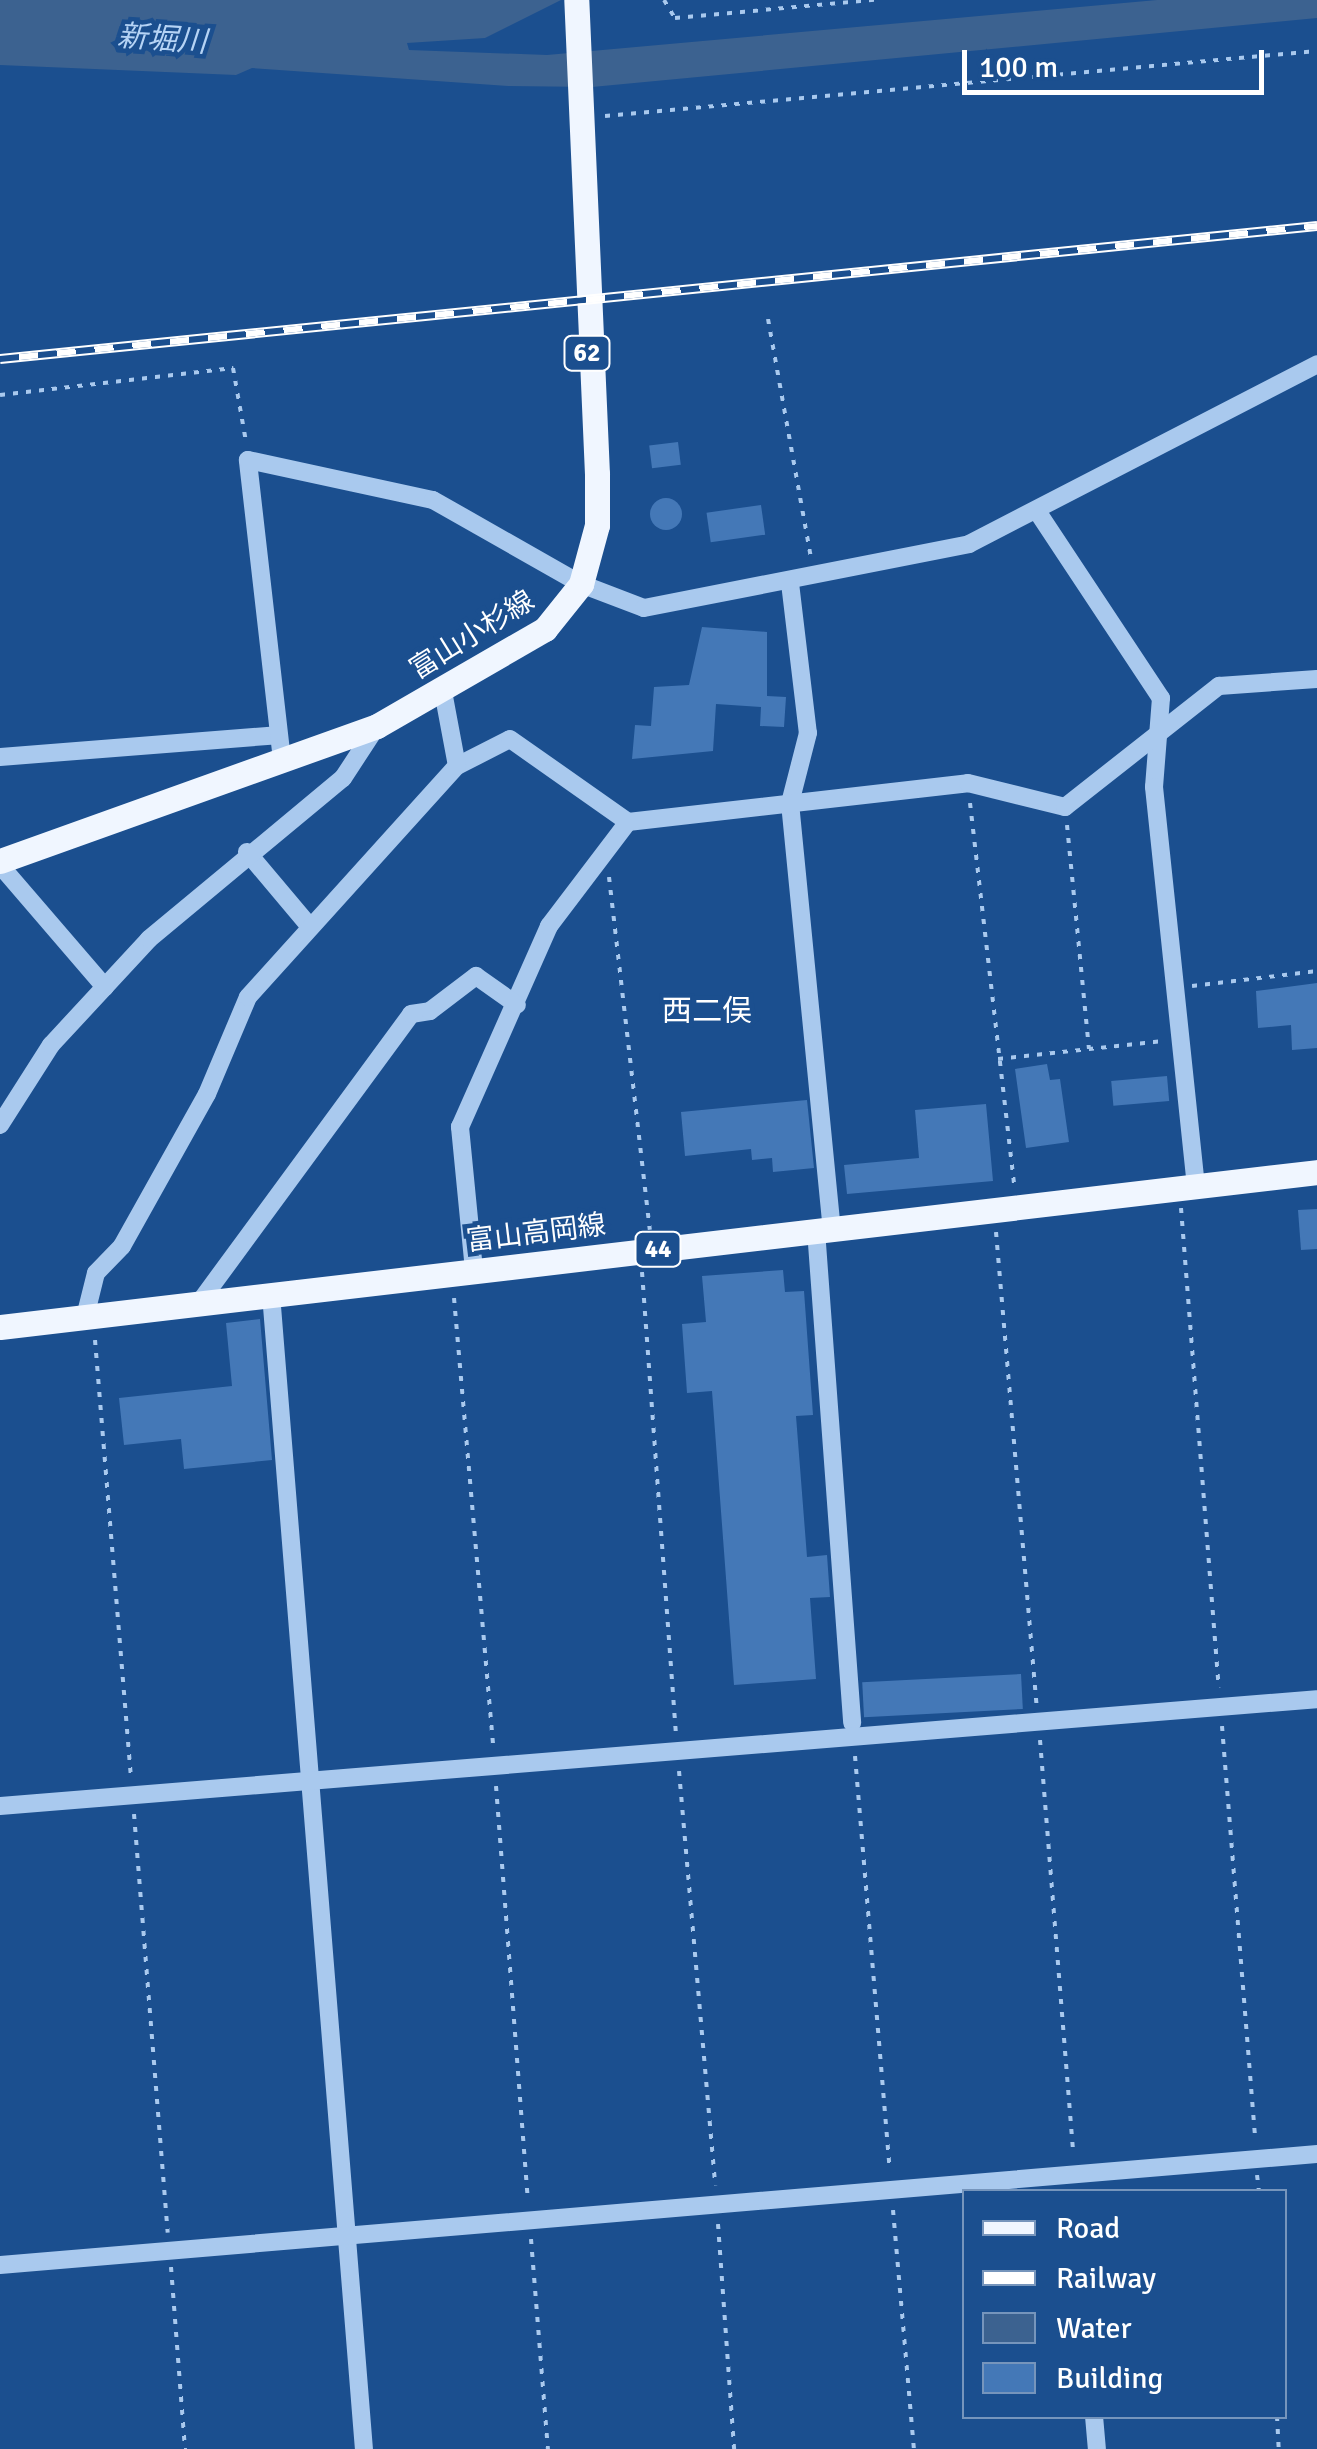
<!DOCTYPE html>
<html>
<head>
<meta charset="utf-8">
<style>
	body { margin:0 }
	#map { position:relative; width:1317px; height:2449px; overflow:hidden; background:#1b4f8f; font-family:Signika,"Noto Sans JP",sans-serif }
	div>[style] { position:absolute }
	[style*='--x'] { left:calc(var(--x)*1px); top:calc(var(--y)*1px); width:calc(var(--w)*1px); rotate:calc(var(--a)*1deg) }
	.water>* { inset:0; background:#3c6290 }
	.building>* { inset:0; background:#4478b7; transform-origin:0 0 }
	.round { border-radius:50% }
	.path>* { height:4px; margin-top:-2px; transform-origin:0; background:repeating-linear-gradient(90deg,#a9c9ee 0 5px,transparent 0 13px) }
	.minor>* { height:18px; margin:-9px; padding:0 9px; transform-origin:9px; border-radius:9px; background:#a9c9ee }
	.major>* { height:25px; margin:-12.5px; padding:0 12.5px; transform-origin:12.5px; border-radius:12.5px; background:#f0f6ff }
	.rail>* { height:10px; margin-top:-5px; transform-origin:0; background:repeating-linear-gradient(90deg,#1b4f8f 0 19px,#fff 0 38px); box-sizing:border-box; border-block:2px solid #fff }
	span { translate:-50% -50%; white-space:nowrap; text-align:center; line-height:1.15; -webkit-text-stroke:9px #1b4f8f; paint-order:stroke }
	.shield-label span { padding:2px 8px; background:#1b4f8f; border:2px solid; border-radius:8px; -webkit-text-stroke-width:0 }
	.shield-label { font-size:25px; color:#fff; font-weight:700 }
	.street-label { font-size:28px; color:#fff }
	.water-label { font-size:30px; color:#b5d3f5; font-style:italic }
	.neighbourhood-label { font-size:30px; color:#fff }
	.legend { position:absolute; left:962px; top:2189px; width:325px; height:230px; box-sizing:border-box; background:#1b4f8f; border:2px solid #7695bc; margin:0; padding:12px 18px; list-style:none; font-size:30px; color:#fff }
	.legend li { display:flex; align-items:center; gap:20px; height:50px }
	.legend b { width:50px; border:2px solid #7695bc }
	.scale { position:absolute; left:962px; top:50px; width:302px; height:45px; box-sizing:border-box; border:5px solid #fff; border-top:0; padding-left:12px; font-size:30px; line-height:35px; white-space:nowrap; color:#fff; -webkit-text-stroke:8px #1b4f8f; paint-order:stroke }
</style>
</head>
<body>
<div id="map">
	<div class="water">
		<i style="clip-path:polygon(0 0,561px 0,485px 38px,407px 43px,409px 50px,547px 55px,1157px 0,1317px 0,1317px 18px,592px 87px,508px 86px,252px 68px,236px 75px,0 65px)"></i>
	</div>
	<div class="building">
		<i style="left:678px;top:442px;width:23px;height:29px;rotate:83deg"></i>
		<i class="round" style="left:650px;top:498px;width:32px;height:32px"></i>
		<i style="left:761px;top:505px;width:30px;height:55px;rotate:82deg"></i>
		<i style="clip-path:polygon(702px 627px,767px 632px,767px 696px,786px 697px,784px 727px,760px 726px,761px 707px,716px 704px,713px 751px,632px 759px,635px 725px,651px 726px,654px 687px,689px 685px)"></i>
		<i style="clip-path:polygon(1317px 983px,1317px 1048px,1292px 1050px,1291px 1025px,1258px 1028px,1256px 991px)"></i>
		<i style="clip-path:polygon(1047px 1064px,1050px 1080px,1060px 1079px,1069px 1142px,1026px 1148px,1015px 1069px)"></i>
		<i style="left:1167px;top:1076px;width:25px;height:56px;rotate:85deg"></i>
		<i style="clip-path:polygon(807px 1100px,814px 1168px,773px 1172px,772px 1158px,752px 1160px,751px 1149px,685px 1156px,681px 1112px)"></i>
		<i style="clip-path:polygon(986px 1104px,993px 1181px,847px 1194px,844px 1165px,919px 1158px,915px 1110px)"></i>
		<i style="clip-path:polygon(1317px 1209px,1317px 1249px,1301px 1250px,1298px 1210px)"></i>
		<i style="clip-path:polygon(783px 1270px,785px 1292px,804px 1291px,813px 1415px,796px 1416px,807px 1557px,827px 1555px,830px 1597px,810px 1598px,816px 1679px,734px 1685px,712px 1391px,687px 1393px,682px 1324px,706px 1322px,702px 1276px)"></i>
		<i style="clip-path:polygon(260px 1319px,272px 1460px,184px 1469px,181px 1439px,124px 1445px,119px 1398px,232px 1386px,226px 1323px)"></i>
		<i style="left:1021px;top:1674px;width:35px;height:159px;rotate:87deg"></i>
	</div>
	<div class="path">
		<i style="--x:664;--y:0;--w:21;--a:59"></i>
		<i style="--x:675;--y:18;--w:200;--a:-5.2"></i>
		<i style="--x:605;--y:116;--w:715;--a:-5.22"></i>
		<i style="--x:768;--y:319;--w:243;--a:79.8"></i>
		<i style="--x:0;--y:395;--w:235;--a:-6.6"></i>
		<i style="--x:233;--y:368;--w:75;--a:80"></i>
		<i style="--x:970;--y:803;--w:386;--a:83.4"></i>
		<i style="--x:1067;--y:825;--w:225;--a:84.4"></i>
		<i style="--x:609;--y:877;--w:355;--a:83.4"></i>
		<i style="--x:1192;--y:986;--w:126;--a:-6.8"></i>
		<i style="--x:998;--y:1059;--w:166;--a:-6.2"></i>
		<i style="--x:1181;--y:1208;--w:481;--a:85.5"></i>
		<i style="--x:996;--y:1232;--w:476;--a:85.1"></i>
		<i style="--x:642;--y:1272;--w:461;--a:85.8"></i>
		<i style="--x:454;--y:1298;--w:450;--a:85"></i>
		<i style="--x:95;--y:1340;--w:440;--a:85.3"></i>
		<i style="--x:1222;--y:1726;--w:415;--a:85.4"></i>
		<i style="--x:1040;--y:1740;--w:415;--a:85.4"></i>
		<i style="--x:855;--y:1756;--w:415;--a:85.2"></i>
		<i style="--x:679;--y:1771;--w:416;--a:85"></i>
		<i style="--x:496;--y:1786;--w:415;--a:85.6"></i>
		<i style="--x:134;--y:1814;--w:420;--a:85.4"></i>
		<i style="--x:1257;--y:2175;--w:17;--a:83"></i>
		<i style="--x:893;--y:2210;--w:240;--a:85"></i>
		<i style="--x:718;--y:2224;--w:226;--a:85.9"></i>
		<i style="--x:531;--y:2239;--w:211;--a:85.4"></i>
		<i style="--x:171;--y:2267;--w:183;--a:85.6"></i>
		<i style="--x:1277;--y:2416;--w:33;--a:87"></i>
	</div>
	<div class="minor">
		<i style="--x:1039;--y:514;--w:221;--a:56.5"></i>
		<i style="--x:1161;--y:698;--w:89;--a:94.5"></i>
		<i style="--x:1154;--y:787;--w:401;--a:84"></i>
		<i style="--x:790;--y:583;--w:151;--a:83.2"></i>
		<i style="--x:808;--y:733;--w:72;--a:104.4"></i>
		<i style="--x:790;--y:803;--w:427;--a:84.4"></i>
		<i style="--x:0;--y:757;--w:278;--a:-4.5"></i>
		<i style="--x:282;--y:760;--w:302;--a:-96.5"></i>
		<i style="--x:248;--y:460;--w:189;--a:12.2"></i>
		<i style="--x:433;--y:500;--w:170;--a:29.6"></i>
		<i style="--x:581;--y:584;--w:67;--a:20.9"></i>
		<i style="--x:644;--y:608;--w:331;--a:-11.1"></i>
		<i style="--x:969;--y:544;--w:392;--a:-27.3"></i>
		<i style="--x:457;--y:766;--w:59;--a:-27"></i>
		<i style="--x:510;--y:739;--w:144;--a:35.1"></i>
		<i style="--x:628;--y:822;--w:342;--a:-6.5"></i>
		<i style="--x:968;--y:783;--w:100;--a:13.9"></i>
		<i style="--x:1065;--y:807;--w:196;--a:-38.2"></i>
		<i style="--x:1219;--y:686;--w:98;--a:-4.1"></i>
		<i style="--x:247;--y:852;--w:92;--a:49.9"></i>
		<i style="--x:0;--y:865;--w:161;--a:49.3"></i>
		<i style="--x:0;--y:1125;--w:95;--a:-57.5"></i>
		<i style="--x:51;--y:1045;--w:144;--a:-47.2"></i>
		<i style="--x:149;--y:939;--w:252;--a:-39.7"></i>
		<i style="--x:343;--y:778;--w:62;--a:-56.8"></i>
		<i style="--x:816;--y:1230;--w:494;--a:85.8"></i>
		<i style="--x:474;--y:1270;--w:144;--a:-95.6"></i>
		<i style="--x:460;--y:1127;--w:220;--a:-66.1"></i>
		<i style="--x:549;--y:926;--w:131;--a:-52.8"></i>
		<i style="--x:271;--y:1294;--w:1159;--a:85.4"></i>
		<i style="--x:199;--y:1303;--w:358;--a:-53.7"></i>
		<i style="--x:411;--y:1014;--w:19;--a:-9"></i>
		<i style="--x:430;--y:1011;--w:58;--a:-37.3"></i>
		<i style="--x:476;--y:976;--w:50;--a:35.3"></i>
		<i style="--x:85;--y:1317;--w:45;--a:-76"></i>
		<i style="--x:96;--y:1273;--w:37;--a:-46"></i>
		<i style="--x:122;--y:1246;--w:174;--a:-60.8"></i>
		<i style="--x:207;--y:1094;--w:105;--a:-67.1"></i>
		<i style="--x:248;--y:997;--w:312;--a:-47.9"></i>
		<i style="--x:457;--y:766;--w:76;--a:-100.6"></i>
		<i style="--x:0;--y:1806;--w:1321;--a:-4.64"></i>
		<i style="--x:0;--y:2265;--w:1322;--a:-4.82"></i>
		<i style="--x:1094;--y:2416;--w:33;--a:85"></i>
	</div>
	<div class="major">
		<i style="--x:0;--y:861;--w:400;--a:-19.7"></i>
		<i style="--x:377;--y:726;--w:194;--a:-30"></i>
		<i style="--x:545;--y:629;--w:58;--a:-51.3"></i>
		<i style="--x:581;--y:584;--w:61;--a:-74.8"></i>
		<i style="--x:597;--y:525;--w:51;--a:-90"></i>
		<i style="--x:597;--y:474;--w:474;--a:-92.5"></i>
		<i style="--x:0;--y:1327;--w:1326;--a:-6.71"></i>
	</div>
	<div class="rail">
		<i style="--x:0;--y:359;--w:1324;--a:-5.77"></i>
	</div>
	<div class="shield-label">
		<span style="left:587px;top:353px">62</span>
		<span style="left:658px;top:1249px">44</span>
	</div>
	<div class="street-label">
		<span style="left:472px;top:635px;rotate:-32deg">富山小杉線</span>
		<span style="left:536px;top:1233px;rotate:-7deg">富山高岡線</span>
	</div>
	<div class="water-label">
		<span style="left:162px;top:40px;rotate:4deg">新堀川</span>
	</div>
	<div class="neighbourhood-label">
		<span style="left:707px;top:1012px">西二俣</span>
	</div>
	<ul class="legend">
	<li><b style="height:12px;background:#f0f6ff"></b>Road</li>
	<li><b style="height:12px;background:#fff"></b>Railway</li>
	<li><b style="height:28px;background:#3c6290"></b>Water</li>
	<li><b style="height:28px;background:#4478b7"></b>Building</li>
	</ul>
	<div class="scale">100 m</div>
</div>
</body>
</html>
